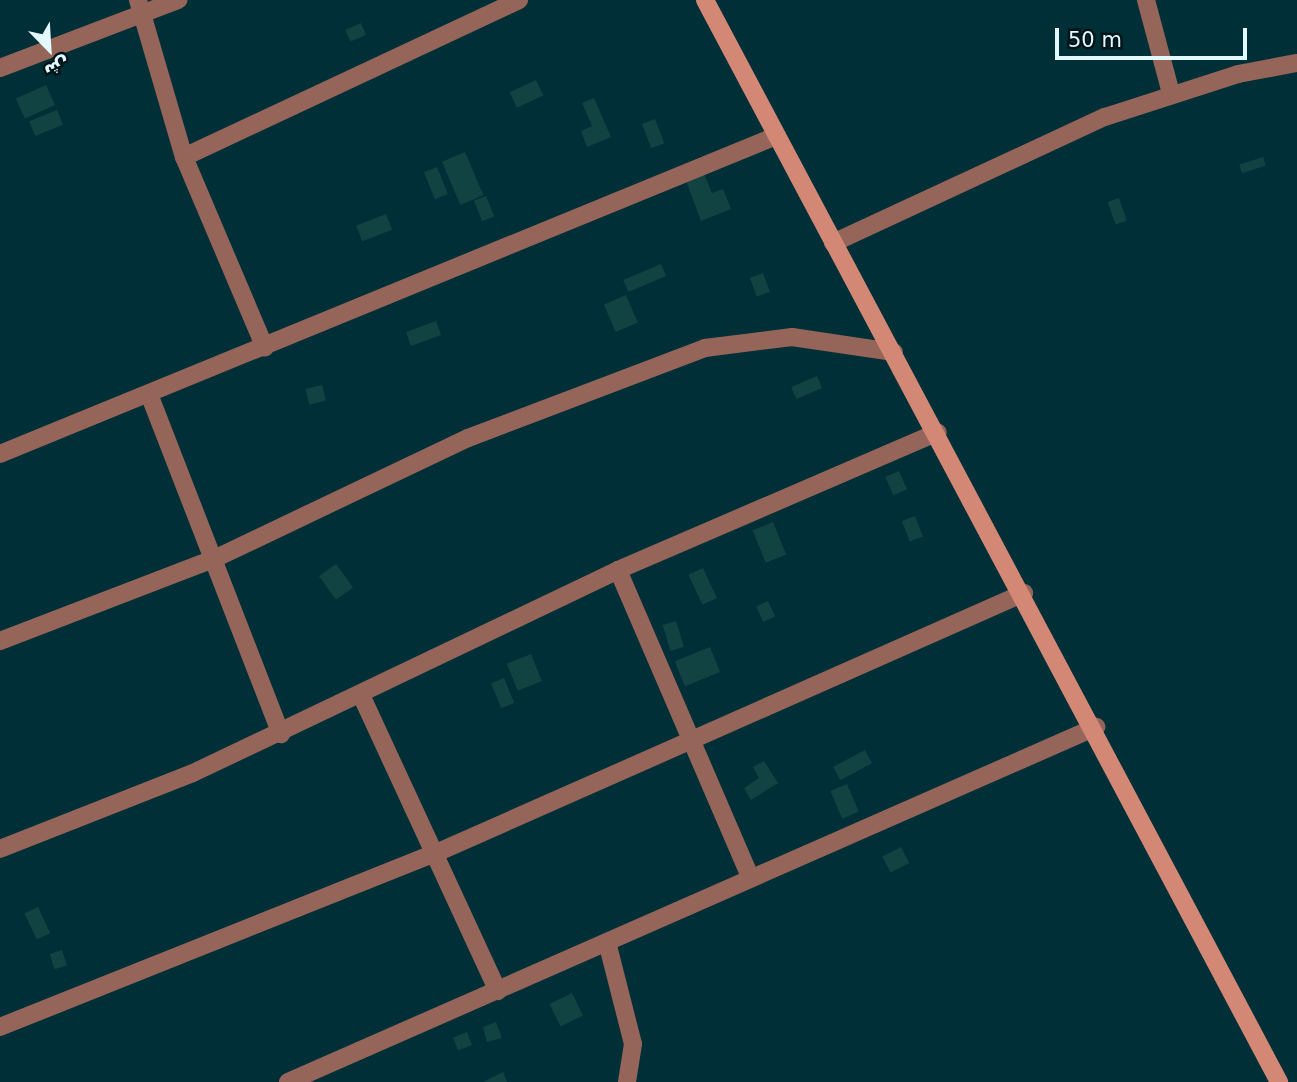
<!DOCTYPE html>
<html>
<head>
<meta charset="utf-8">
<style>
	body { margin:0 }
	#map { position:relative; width:1297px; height:1082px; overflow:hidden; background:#002f37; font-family:"DejaVu Sans","Noto Sans Arabic",sans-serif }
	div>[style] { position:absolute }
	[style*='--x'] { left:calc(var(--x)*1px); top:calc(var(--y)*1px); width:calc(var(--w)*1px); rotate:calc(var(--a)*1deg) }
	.building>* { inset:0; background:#124343; transform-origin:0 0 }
	.minor>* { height:18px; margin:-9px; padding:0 9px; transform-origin:9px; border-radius:9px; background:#96655a }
	.secondary>* { height:18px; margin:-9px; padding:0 9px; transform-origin:9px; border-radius:9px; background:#d38775 }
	span { translate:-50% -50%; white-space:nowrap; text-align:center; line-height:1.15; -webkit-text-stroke:6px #00151a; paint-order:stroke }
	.north { position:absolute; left:14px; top:14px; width:70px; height:70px; -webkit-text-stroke:5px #00151a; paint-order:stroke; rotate:156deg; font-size:19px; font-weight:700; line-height:28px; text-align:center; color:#e3f9ff }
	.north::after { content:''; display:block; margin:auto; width:24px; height:32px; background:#e3f9ff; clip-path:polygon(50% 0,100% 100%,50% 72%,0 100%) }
	.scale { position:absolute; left:1055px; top:28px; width:192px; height:32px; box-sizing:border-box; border:4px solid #e3f9ff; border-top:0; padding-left:9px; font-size:21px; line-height:24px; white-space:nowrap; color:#e3f9ff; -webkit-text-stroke:5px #00151a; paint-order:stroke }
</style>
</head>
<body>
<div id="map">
	<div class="building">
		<i style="left:361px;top:23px;width:13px;height:17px;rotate:67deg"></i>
		<i style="left:536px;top:80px;width:17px;height:29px;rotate:65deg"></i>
		<i style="left:46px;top:85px;width:22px;height:33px;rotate:66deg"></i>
		<i style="clip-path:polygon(594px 98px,611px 137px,587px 147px,581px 131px,592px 126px,582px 103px)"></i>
		<i style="left:57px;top:110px;width:16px;height:30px;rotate:68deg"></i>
		<i style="left:655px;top:119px;width:26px;height:14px;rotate:69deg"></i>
		<i style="left:465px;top:152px;width:47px;height:25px;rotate:67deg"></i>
		<i style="left:1263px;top:157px;width:9px;height:25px;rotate:72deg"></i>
		<i style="left:437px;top:167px;width:29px;height:14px;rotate:68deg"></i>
		<i style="clip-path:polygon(703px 171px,712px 193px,723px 189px,731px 209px,701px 221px,685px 178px)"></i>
		<i style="left:486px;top:196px;width:22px;height:13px;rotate:68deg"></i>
		<i style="left:1119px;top:198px;width:24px;height:12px;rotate:71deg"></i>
		<i style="left:386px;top:214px;width:17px;height:32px;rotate:69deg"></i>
		<i style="left:661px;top:264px;width:13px;height:41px;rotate:67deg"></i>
		<i style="left:763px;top:273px;width:20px;height:14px;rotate:70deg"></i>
		<i style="left:626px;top:295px;width:30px;height:24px;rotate:67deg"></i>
		<i style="left:436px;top:321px;width:15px;height:32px;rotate:70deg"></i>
		<i style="left:817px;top:376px;width:13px;height:28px;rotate:67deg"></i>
		<i style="left:322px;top:385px;width:16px;height:17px;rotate:76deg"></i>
		<i style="left:899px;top:471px;width:20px;height:15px;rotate:66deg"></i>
		<i style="left:915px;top:516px;width:22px;height:14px;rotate:69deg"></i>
		<i style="left:773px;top:522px;width:35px;height:22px;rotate:68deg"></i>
		<i style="left:336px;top:564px;width:29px;height:21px;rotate:54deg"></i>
		<i style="left:703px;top:568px;width:33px;height:16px;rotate:65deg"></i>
		<i style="left:768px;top:601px;width:17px;height:13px;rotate:65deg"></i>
		<i style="left:676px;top:621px;width:27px;height:14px;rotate:73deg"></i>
		<i style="left:710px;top:647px;width:27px;height:38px;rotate:68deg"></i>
		<i style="left:531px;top:654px;width:29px;height:26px;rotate:68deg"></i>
		<i style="left:504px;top:678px;width:27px;height:14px;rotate:68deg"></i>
		<i style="left:865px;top:750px;width:15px;height:36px;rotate:62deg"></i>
		<i style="clip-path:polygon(764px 761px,778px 783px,751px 800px,744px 788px,759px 778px,753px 767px)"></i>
		<i style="left:847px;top:784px;width:30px;height:18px;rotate:67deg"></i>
		<i style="left:901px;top:847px;width:18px;height:21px;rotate:63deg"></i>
		<i style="left:38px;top:907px;width:29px;height:15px;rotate:65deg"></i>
		<i style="left:62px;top:950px;width:16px;height:13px;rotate:72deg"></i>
		<i style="left:572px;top:993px;width:25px;height:25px;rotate:64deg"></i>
		<i style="clip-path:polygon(496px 1022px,502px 1038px,487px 1042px,483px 1027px)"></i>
		<i style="left:467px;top:1032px;width:14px;height:15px;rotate:69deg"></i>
		<i style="clip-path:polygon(503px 1072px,507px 1082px,483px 1082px)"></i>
	</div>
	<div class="minor">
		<i style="--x:138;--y:0;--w:164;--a:73.7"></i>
		<i style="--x:184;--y:157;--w:207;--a:67"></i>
		<i style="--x:1146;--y:0;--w:96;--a:75"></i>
		<i style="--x:0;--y:68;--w:191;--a:-20.9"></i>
		<i style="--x:184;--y:157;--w:370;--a:-25.1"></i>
		<i style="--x:833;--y:243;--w:300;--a:-24.9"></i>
		<i style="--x:1105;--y:117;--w:140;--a:-17.9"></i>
		<i style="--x:1238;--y:74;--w:60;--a:-10.6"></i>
		<i style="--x:149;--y:394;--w:365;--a:68.8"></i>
		<i style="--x:0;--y:454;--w:839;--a:-22.28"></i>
		<i style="--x:618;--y:570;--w:336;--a:66.7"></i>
		<i style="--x:0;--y:641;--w:229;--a:-21"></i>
		<i style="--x:214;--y:559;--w:281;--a:-25.5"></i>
		<i style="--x:468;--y:438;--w:254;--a:-20.8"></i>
		<i style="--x:705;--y:348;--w:88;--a:-7.2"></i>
		<i style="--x:792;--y:337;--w:103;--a:8.4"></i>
		<i style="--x:362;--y:697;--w:324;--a:65.2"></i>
		<i style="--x:0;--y:849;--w:207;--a:-21.5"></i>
		<i style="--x:193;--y:773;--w:471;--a:-25.5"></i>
		<i style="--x:618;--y:570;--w:348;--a:-23.3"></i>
		<i style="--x:607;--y:942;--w:105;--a:75.7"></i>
		<i style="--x:633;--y:1044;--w:38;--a:99"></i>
		<i style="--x:0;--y:1027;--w:469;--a:-21.8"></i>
		<i style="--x:436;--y:853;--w:643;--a:-23.85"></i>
		<i style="--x:288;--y:1082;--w:883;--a:-23.72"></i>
	</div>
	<div class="secondary">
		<i style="--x:705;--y:0;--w:1225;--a:62.05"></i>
	</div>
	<div class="north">ش</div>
	<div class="scale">50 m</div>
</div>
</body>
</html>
